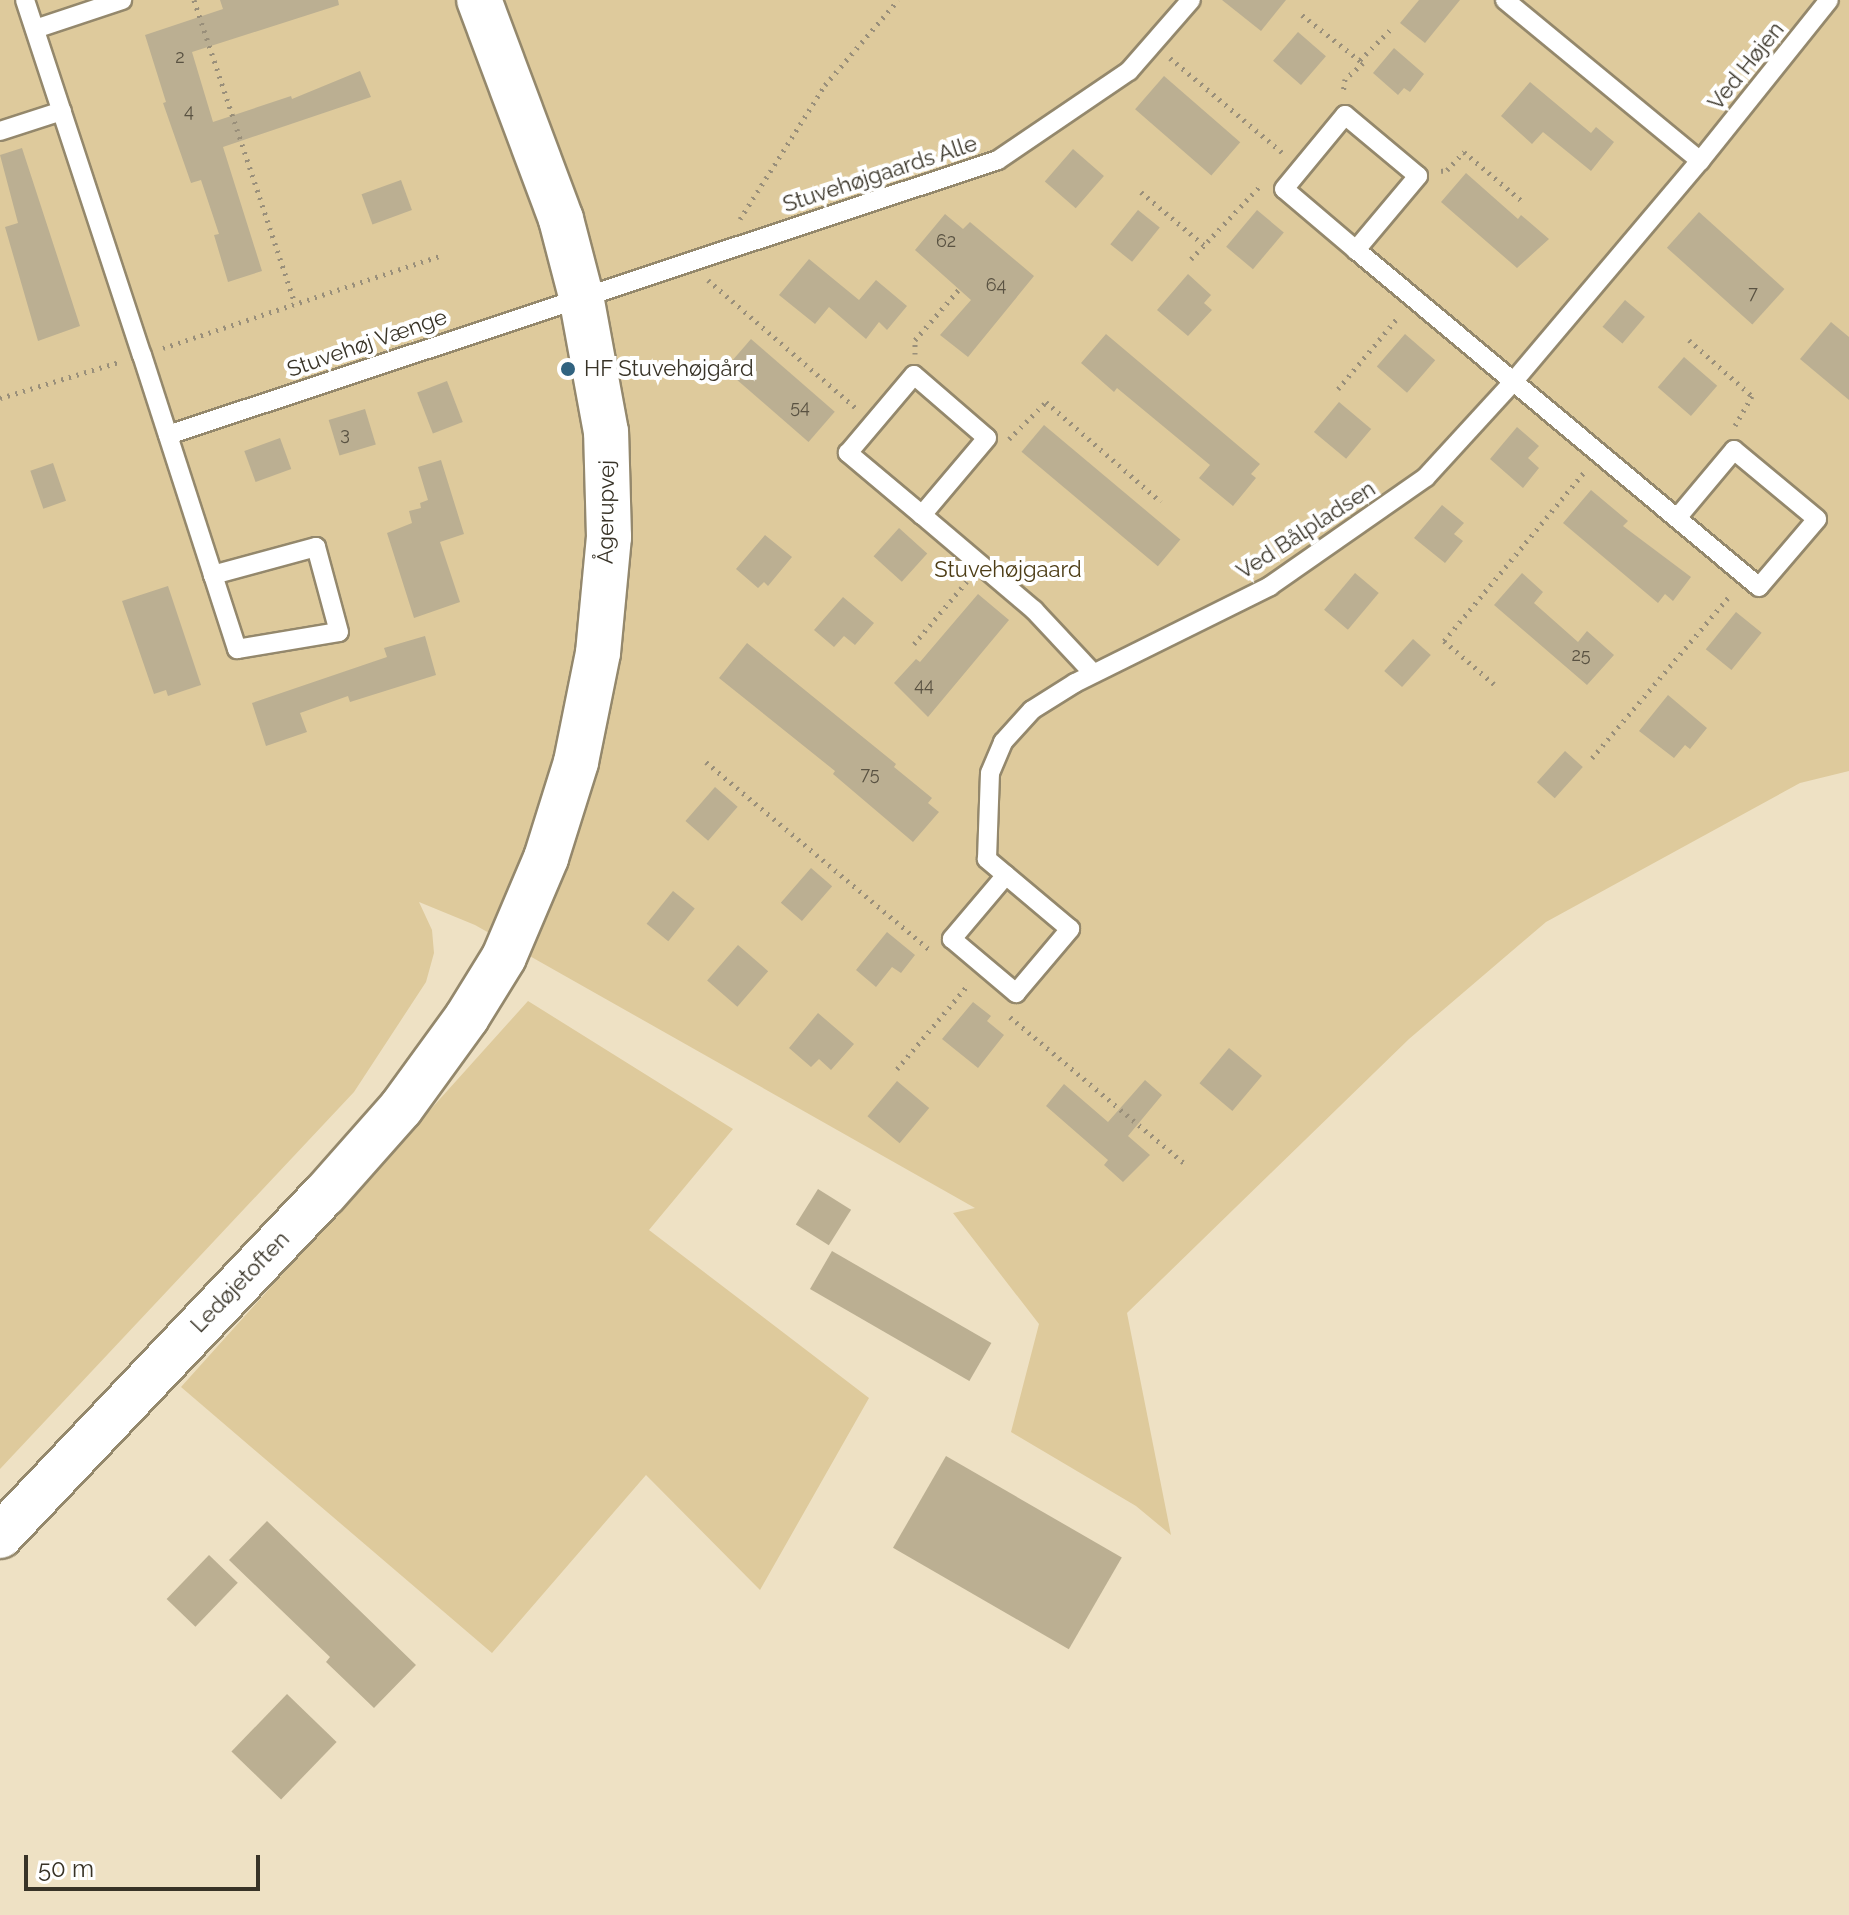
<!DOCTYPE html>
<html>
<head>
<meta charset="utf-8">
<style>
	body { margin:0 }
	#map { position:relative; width:1849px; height:1915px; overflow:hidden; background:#eee1c4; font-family:Raleway,sans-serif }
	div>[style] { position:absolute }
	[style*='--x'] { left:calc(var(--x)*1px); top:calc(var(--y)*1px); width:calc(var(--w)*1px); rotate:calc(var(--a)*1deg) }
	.green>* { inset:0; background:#deca9c }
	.building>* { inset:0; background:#bbaf92; transform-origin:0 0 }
	.path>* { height:5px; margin-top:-2.5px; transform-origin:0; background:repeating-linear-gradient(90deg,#998f7a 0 2px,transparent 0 8px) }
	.roads { filter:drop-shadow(2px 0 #94886c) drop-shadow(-2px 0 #94886c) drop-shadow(0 2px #94886c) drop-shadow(0 -2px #94886c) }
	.service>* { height:18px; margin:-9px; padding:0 9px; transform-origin:9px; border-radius:9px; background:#fff }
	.tertiary>* { height:44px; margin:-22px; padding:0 22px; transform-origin:22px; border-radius:22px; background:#fff }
	.dots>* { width:22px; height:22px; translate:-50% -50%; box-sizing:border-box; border:4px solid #fff; border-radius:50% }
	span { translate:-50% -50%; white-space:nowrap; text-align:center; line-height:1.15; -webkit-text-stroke:8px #fff; paint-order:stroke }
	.number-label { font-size:18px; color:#595242 }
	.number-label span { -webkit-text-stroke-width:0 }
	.street-label { font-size:22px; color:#383327 }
	.poi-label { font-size:22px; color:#383327 }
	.left { translate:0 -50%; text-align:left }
	.park-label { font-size:22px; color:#4d3d16 }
	.scale { position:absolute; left:24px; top:1855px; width:236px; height:36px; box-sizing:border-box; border:4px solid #383327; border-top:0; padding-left:10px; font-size:24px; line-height:28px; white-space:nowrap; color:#383327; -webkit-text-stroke:6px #fff; paint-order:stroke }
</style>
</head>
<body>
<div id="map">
	<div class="green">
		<i style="clip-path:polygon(0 0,1849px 0,1849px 771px,1800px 783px,1546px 922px,1409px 1039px,1127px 1313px,1171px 1535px,1136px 1506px,1011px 1432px,1039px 1324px,953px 1213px,975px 1208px,475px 925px,419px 902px,432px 930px,434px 953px,426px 982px,354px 1092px,0 1469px)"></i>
		<i style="clip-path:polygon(528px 1001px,733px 1129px,649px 1230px,869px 1398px,760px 1590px,646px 1475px,492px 1653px,181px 1387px)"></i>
	</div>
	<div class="building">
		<i style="clip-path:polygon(220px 0,338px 0,339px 5px,192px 52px,213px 122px,291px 96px,292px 99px,360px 71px,371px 97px,223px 147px,262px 271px,228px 282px,214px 235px,219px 234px,201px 180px,191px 183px,163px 103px,166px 102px,145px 35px,223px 9px)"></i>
		<i style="clip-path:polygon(1222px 0,1286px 0,1261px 31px)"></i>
		<i style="clip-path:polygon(1419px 0,1460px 0,1425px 43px,1400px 23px)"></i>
		<i style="left:1298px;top:32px;width:37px;height:38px;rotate:41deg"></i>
		<i style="clip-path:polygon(1394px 48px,1424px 74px,1410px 92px,1404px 88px,1398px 95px,1373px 73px)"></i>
		<i style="left:1164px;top:76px;width:101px;height:44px;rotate:41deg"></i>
		<i style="clip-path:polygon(1530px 82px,1591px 133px,1596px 127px,1614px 142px,1591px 171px,1543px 132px,1532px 144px,1501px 116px)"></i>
		<i style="clip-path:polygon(22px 148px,80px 326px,38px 341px,5px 227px,18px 223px,0 155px)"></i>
		<i style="left:1073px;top:149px;width:41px;height:43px;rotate:41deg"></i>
		<i style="clip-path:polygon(1466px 173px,1518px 219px,1521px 215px,1549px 239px,1517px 268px,1441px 202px)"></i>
		<i style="left:401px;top:180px;width:32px;height:42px;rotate:70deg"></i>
		<i style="left:1138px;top:210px;width:28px;height:44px;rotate:39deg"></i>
		<i style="left:1257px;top:210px;width:35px;height:48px;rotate:40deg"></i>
		<i style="left:1699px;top:212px;width:115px;height:48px;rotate:42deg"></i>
		<i style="clip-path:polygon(945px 214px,963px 229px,970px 222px,1034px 276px,968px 357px,940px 335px,971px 300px,915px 250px)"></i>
		<i style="clip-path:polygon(809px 259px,859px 300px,876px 280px,907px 306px,887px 330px,879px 322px,866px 339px,829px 307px,815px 324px,779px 295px)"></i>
		<i style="clip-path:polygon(1188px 274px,1211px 295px,1204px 303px,1212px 310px,1188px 336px,1157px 310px)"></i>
		<i style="left:1625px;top:300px;width:26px;height:35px;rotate:40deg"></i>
		<i style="clip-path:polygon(1831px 322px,1849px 337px,1849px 400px,1800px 359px)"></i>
		<i style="clip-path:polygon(1106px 334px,1260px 464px,1251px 474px,1256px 478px,1233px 506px,1199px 478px,1210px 465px,1117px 388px,1114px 392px,1081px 363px)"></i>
		<i style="left:1405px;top:334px;width:40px;height:43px;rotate:41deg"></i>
		<i style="left:751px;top:339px;width:111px;height:40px;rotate:41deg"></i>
		<i style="left:1684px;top:357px;width:44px;height:40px;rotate:41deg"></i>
		<i style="left:447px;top:381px;width:44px;height:32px;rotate:69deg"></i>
		<i style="left:1339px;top:402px;width:42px;height:39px;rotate:40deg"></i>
		<i style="left:365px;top:409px;width:37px;height:38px;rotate:73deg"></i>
		<i style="left:1044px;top:425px;width:178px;height:35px;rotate:40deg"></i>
		<i style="clip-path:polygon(1517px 427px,1539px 446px,1528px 458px,1539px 468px,1523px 488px,1490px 459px)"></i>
		<i style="left:280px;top:438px;width:33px;height:38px;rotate:70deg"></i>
		<i style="clip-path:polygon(441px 460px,464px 534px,440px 542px,460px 602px,414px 618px,387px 533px,412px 523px,409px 511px,421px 508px,420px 503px,428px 500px,418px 467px)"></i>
		<i style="left:53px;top:463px;width:40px;height:24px;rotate:71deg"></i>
		<i style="clip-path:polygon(1591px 490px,1628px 521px,1623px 526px,1691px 577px,1673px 601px,1665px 594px,1658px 603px,1563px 523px)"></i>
		<i style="clip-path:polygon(1442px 505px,1464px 523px,1454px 534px,1463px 541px,1445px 563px,1414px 538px)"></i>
		<i style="left:899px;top:528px;width:38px;height:38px;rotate:42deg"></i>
		<i style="clip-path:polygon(765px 535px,792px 557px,768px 586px,764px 582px,758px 588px,736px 569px)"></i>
		<i style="left:1355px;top:573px;width:31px;height:48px;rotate:40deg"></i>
		<i style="clip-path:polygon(1522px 573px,1543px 592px,1534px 603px,1578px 642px,1587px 631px,1614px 655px,1587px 685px,1494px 605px)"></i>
		<i style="clip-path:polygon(168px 586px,201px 685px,168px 696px,166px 690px,154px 694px,122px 601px)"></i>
		<i style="clip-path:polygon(978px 594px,1009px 620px,928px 717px,894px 683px,916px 659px,920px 662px)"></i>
		<i style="clip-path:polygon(843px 597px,874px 623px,855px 645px,844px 636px,834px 647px,814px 630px)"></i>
		<i style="left:1736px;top:612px;width:33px;height:48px;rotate:39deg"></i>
		<i style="clip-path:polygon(425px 636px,436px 675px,350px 702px,348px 696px,300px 713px,307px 732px,266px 746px,252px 703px,387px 657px,384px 648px)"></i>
		<i style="left:1413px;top:639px;width:24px;height:43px;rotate:42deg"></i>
		<i style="clip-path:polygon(747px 643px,896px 764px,894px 767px,932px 798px,928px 803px,939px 812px,913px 842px,833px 774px,835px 771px,719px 678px)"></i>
		<i style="clip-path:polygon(1668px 695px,1707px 728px,1690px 749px,1685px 745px,1674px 758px,1639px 731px)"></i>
		<i style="left:1565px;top:751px;width:24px;height:42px;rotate:42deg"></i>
		<i style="left:715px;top:787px;width:30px;height:45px;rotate:41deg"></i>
		<i style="left:811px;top:868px;width:28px;height:46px;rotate:41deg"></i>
		<i style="left:673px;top:891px;width:28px;height:42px;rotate:39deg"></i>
		<i style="clip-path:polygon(887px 932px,915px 955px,901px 973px,892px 967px,876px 987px,856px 970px)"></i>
		<i style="left:738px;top:945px;width:40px;height:47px;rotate:41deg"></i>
		<i style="clip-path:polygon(973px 1002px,991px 1016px,987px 1021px,1004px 1035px,978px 1068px,942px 1039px)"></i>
		<i style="clip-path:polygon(818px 1013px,854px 1044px,831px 1070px,819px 1059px,811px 1067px,789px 1048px)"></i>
		<i style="left:1229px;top:1048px;width:43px;height:46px;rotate:40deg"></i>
		<i style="clip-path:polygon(1145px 1080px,1162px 1095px,1128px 1136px,1150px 1155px,1123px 1182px,1104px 1165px,1108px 1160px,1046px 1106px,1064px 1084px,1108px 1122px)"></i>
		<i style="left:897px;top:1081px;width:42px;height:46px;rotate:40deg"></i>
		<i style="left:818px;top:1189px;width:39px;height:42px;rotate:32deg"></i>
		<i style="left:832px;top:1251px;width:184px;height:44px;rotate:30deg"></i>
		<i style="left:946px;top:1456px;width:203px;height:106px;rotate:30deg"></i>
		<i style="clip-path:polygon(267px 1521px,416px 1665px,374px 1708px,326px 1662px,330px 1657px,229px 1560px)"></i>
		<i style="left:209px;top:1555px;width:40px;height:61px;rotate:44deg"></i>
		<i style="left:287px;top:1694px;width:69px;height:80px;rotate:44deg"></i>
	</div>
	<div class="path">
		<i style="--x:194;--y:0;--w:320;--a:71.6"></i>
		<i style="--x:1302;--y:15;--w:78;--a:38.2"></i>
		<i style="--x:1363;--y:63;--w:24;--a:138"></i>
		<i style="--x:1345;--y:79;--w:14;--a:98"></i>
		<i style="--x:1170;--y:58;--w:150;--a:40.1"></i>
		<i style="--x:1360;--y:60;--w:42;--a:-45"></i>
		<i style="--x:1441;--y:171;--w:6;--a:-9"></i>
		<i style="--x:1447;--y:170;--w:25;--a:-47"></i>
		<i style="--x:1464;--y:152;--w:76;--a:40.2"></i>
		<i style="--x:1141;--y:192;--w:82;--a:40.1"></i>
		<i style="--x:740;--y:219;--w:159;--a:-57.6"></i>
		<i style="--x:825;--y:85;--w:112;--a:-49.3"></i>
		<i style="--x:1191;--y:259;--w:102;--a:-46.6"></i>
		<i style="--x:708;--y:280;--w:197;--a:40.9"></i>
		<i style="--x:1689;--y:340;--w:84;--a:41.6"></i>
		<i style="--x:1752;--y:396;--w:34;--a:120"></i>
		<i style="--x:163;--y:348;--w:295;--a:-18.4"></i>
		<i style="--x:915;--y:354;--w:14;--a:-90"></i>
		<i style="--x:915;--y:340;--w:69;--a:-49.1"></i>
		<i style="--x:1338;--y:389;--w:95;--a:-50.1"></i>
		<i style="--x:0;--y:398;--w:124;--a:-16.8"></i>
		<i style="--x:1009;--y:439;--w:52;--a:-45"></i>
		<i style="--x:1046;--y:402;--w:152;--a:41"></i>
		<i style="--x:914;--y:644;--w:82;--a:-49.9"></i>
		<i style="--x:1494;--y:684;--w:66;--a:-139.3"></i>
		<i style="--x:1444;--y:641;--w:221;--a:-50.3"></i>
		<i style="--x:1592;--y:758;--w:215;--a:-49.7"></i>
		<i style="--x:706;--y:762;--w:291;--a:40"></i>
		<i style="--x:1010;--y:1017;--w:229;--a:40"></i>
		<i style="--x:897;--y:1069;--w:110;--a:-49.8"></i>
	</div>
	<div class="roads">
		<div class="service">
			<i style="--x:25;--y:0;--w:374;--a:71.8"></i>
			<i style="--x:142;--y:355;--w:231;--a:72.1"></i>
			<i style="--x:213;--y:575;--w:78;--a:72"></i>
			<i style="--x:237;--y:649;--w:103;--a:-9.5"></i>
			<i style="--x:339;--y:632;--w:88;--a:-105.1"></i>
			<i style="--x:316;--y:547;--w:107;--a:164.8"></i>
			<i style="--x:1505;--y:0;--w:253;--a:39.5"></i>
			<i style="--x:35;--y:29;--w:92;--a:-18.4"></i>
			<i style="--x:1345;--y:115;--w:95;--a:39.9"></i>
			<i style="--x:1418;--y:176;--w:97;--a:130"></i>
			<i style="--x:1356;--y:250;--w:94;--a:-139.7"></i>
			<i style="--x:1284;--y:189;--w:96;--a:-50.5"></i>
			<i style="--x:0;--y:131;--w:65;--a:-17.9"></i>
			<i style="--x:1356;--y:250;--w:525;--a:39.9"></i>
			<i style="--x:1759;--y:587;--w:89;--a:-49.5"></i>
			<i style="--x:1817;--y:519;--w:108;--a:-140.3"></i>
			<i style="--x:1734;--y:450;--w:89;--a:130"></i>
			<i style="--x:168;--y:435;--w:874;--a:-18.33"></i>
			<i style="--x:998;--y:160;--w:158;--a:-34.2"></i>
			<i style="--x:1129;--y:71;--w:94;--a:-48.9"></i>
			<i style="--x:922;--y:515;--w:97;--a:-140"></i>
			<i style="--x:848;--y:453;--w:102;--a:-49.8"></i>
			<i style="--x:914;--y:375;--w:96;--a:40.8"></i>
			<i style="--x:987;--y:438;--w:101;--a:130.2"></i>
			<i style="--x:922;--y:515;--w:147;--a:40.3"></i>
			<i style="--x:1034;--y:610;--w:86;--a:46.9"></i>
			<i style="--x:1006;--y:875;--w:84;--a:130.2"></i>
			<i style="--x:952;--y:939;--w:84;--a:40.2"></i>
			<i style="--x:1016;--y:993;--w:84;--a:-49.8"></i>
			<i style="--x:1070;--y:929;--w:109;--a:-139.9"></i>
			<i style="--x:987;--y:859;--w:86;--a:-88"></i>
			<i style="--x:990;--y:773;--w:34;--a:-67"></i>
			<i style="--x:1003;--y:742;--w:43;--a:-47.8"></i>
			<i style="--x:1032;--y:710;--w:51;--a:-32.1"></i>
			<i style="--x:1075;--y:683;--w:218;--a:-26.4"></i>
			<i style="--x:1270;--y:586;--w:190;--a:-34.9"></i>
			<i style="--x:1426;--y:477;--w:129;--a:-47.5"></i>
			<i style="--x:1513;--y:382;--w:289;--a:-49.8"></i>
			<i style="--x:1700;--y:161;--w:206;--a:-51.3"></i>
		</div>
		<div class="tertiary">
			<i style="--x:0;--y:1536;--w:470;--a:-46.5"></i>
			<i style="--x:324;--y:1195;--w:116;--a:-48.5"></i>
			<i style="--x:401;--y:1108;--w:112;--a:-54"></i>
			<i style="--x:467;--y:1017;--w:70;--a:-58.3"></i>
			<i style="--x:504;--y:957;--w:108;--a:-67"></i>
			<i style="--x:546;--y:858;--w:101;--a:-72.6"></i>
			<i style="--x:576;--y:762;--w:111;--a:-78.6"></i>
			<i style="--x:598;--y:653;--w:117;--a:-84.6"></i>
			<i style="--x:609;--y:537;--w:105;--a:-91.6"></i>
			<i style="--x:606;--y:432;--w:138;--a:-100.4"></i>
			<i style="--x:581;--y:296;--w:80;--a:-104.6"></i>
			<i style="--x:561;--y:219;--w:234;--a:-110.5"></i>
		</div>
	</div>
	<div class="dots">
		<i style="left:568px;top:369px;background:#316380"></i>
	</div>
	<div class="number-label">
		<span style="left:180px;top:57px">2</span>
		<span style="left:189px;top:111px">4</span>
		<span style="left:946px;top:241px">62</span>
		<span style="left:996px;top:285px">64</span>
		<span style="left:1753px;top:293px">7</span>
		<span style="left:800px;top:407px">54</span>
		<span style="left:345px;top:434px">3</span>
		<span style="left:1581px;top:655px">25</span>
		<span style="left:924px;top:685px">44</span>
		<span style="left:870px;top:774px">75</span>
	</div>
	<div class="street-label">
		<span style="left:1746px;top:66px;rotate:-51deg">Ved Højen</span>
		<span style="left:880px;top:174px;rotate:-18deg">Stuvehøjgaards Alle</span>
		<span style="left:367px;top:343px;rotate:-19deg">Stuvehøj Vænge</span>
		<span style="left:606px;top:512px;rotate:-89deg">Ågerupvej</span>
		<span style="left:1306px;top:530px;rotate:-33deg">Ved Bålpladsen</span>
		<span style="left:240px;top:1282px;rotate:-46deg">Ledøjetoften</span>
	</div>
	<div class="poi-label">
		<span class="left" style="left:584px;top:369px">HF Stuvehøjgård</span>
	</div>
	<div class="park-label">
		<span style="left:1008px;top:570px">Stuvehøjgaard</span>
	</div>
	<div class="scale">50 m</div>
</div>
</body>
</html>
